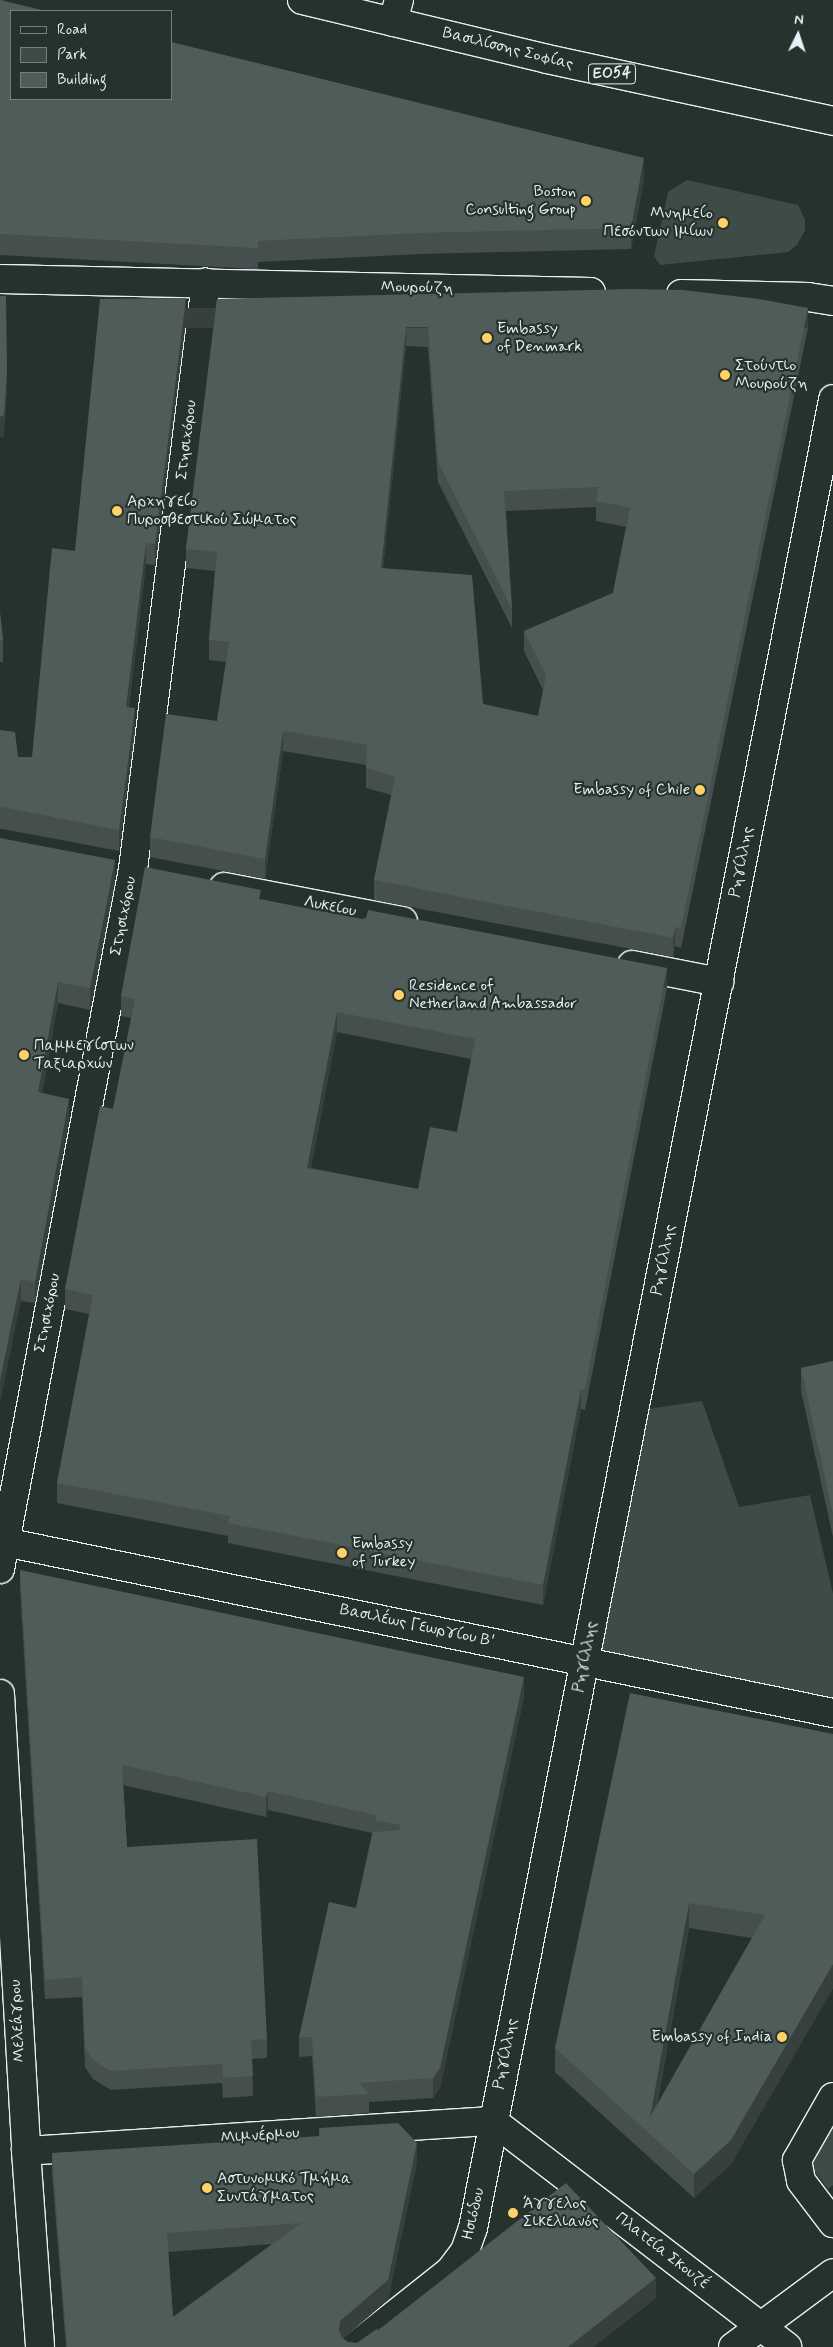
<!DOCTYPE html>
<html>
<head>
<meta charset="utf-8">
<style>
	body { margin:0 }
	#map { position:relative; width:833px; height:2347px; overflow:hidden; background:#26332d; font-family:Mynerve,sans-serif }
	div>[style] { position:absolute }
	[style*='--x'] { left:calc(var(--x)*1px); top:calc(var(--y)*1px); width:calc(var(--w)*1px); rotate:calc(var(--a)*1deg) }
	.green>* { inset:0; background:#3e4b47 }
	.roads { filter:drop-shadow(1px 0 #e8f1f8) drop-shadow(-1px 0 #e8f1f8) drop-shadow(0 1px #e8f1f8) drop-shadow(0 -1px #e8f1f8) }
	.minor>* { height:28px; margin:-14px; padding:0 14px; transform-origin:14px; border-radius:14px; background:#26332d }
	.major>* { height:28px; margin:-14px; padding:0 14px; transform-origin:14px; border-radius:14px; background:#26332d }
	.wall>* { inset:0; background:#454f4d }
	.shaded-wall>* { inset:0; background:#38403e; transform-origin:0 0 }
	.building>* { inset:0; background:#505c59 }
	.dots>* { width:14px; height:14px; translate:-50% -50%; box-sizing:border-box; border:2px solid #26332d; border-radius:50% }
	span { translate:-50% -50%; white-space:nowrap; text-align:center; line-height:1.15; -webkit-text-stroke:4.5px #26332d; paint-order:stroke }
	.shield-label span { padding:1px 4px; background:#26332d; border:1px solid; border-radius:4px; -webkit-text-stroke-width:0 }
	.shield-label { font-size:15px; color:#e8f1f8; font-weight:700 }
	.street-label { font-size:16px; color:#e8f1f8 }
	.poi-label { font-size:16px; color:#e8f1f8 }
	.right { translate:-100% -50%; text-align:right }
	.left { translate:0 -50%; text-align:left }
	.legend { position:absolute; left:10px; top:10px; width:162px; height:90px; box-sizing:border-box; background:#26332d; border:1px solid #747f7e; margin:0; padding:6px 9px; list-style:none; font-size:15px; color:#e8f1f8 }
	.legend li { display:flex; align-items:center; gap:10px; height:25px }
	.legend b { width:25px; border:1px solid #747f7e }
	.north { position:absolute; left:773px; top:10px; width:50px; height:50px; -webkit-text-stroke:4px #26332d; paint-order:stroke; rotate:4deg; font-size:14px; font-weight:700; line-height:20px; text-align:center; color:#e8f1f8 }
	.north::after { content:''; display:block; margin:auto; width:18px; height:22px; background:#e8f1f8; clip-path:polygon(50% 0,100% 100%,50% 72%,0 100%) }
</style>
</head>
<body>
<div id="map">
	<div class="green">
		<i style="clip-path:polygon(687px 180px,798px 205px,805px 220px,805px 230px,797px 245px,788px 252px,660px 265px,654px 256px,668px 192px)"></i>
		<i style="clip-path:polygon(702px 1401px,739px 1507px,810px 1495px,833px 1594px,833px 1698px,600px 1652px,648px 1409px)"></i>
		<i style="clip-path:polygon(833px 2108px,833px 2185px,828px 2189px,803px 2156px)"></i>
	</div>
	<div class="roads">
		<div class="minor">
			<i style="--x:393;--y:22;--w:23;--a:-75"></i>
			<i style="--x:0;--y:279;--w:591;--a:1.26"></i>
			<i style="--x:681;--y:294;--w:127;--a:1.4"></i>
			<i style="--x:808;--y:297;--w:25;--a:9"></i>
			<i style="--x:224;--y:887;--w:182;--a:10.8"></i>
			<i style="--x:632;--y:965;--w:89;--a:11.1"></i>
			<i style="--x:0;--y:1541;--w:851;--a:11.67"></i>
			<i style="--x:0;--y:1569;--w:713;--a:-79.24"></i>
			<i style="--x:133;--y:869;--w:591;--a:-82.9"></i>
			<i style="--x:0;--y:1694;--w:458;--a:86.7"></i>
			<i style="--x:26;--y:2151;--w:196;--a:85.9"></i>
			<i style="--x:833;--y:2097;--w:73;--a:119.7"></i>
			<i style="--x:797;--y:2160;--w:21;--a:79"></i>
			<i style="--x:801;--y:2181;--w:53;--a:52.7"></i>
			<i style="--x:493;--y:2121;--w:371;--a:37.5"></i>
			<i style="--x:26;--y:2151;--w:468;--a:-3.7"></i>
			<i style="--x:354;--y:2347;--w:122;--a:-38.4"></i>
			<i style="--x:450;--y:2271;--w:25;--a:-53"></i>
			<i style="--x:465;--y:2251;--w:24;--a:-71"></i>
			<i style="--x:473;--y:2228;--w:1864;--a:-78.86"></i>
		</div>
		<div class="major">
			<i style="--x:302;--y:0;--w:252;--a:13.5"></i>
			<i style="--x:547;--y:59;--w:293;--a:12.2"></i>
			<i style="--x:733;--y:2347;--w:124;--a:-36.5"></i>
		</div>
	</div>
	<div class="wall">
		<i style="clip-path:polygon(0 0,644px 179px,631px 249px,420px 254px,258px 262px,258px 269px,0 255px)"></i>
		<i style="clip-path:polygon(evenodd,217px 299px,808px 328px,681px 948px,675px 946px,673px 957px,374px 900px,374px 880px,392px 795px,366px 788px,366px 765px,283px 751px,265px 879px,150px 857px,150px 837px,217px 721px,226px 662px,209px 660px,209px 640px,215px 571px,186px 568px,186px 549px,217px 299px,406px 346px,428px 347px,438px 482px,512px 628px,512px 609px,506px 511px,596px 507px,596px 521px,626px 527px,613px 593px,524px 631px,524px 651px,543px 690px,538px 716px,483px 704px,383px 569px,406px 346px)"></i>
		<i style="clip-path:polygon(186px 320px,155px 565px,146px 564px,129px 707px,135px 730px,119px 851px,3px 829px,0 829px,0 730px,18px 757px,32px 757px,75px 551px)"></i>
		<i style="clip-path:polygon(0 613px,3px 640px,3px 662px,0 662px)"></i>
		<i style="clip-path:polygon(0 838px,115px 882px,90px 1010px,58px 1003px,42px 1093px,69px 1120px,35px 1303px,21px 1301px)"></i>
		<i style="clip-path:polygon(evenodd,261px 899px,667px 988px,585px 1410px,581px 1409px,543px 1605px,228px 1543px,228px 1536px,57px 1503px,57px 1483px,89px 1314px,65px 1309px,65px 1289px,113px 1109px,131px 1018px,121px 1016px,121px 996px,261px 899px,337px 1032px,471px 1059px,457px 1132px,418px 1189px,311px 1168px,337px 1032px)"></i>
		<i style="clip-path:polygon(833px 1361px,833px 1537px,801px 1391px,801px 1368px)"></i>
		<i style="clip-path:polygon(20px 1570px,524px 1697px,440px 2088px,433px 2098px,369px 2102px,369px 2113px,316px 2117px,312px 2056px,299px 2057px,299px 2037px,356px 1908px,372px 1833px,268px 1810px,266px 1817px,123px 1785px,127px 1847px,267px 2039px,267px 2058px,252px 2059px,253px 2096px,223px 2098px,222px 2083px,111px 2090px,93px 2079px,85px 2067px,82px 1997px,45px 1999px,20px 1589px)"></i>
		<i style="clip-path:polygon(evenodd,833px 1734px,833px 1988px,731px 2164px,694px 2198px,555px 2072px,555px 2048px,833px 1734px,689px 1928px,752px 1938px,657px 2105px,689px 1928px)"></i>
		<i style="clip-path:polygon(evenodd,319px 2128px,417px 2162px,388px 2300px,343px 2338px,348px 2342px,357px 2343px,378px 2331px,656px 2298px,593px 2347px,66px 2347px,52px 2173px,52px 2153px,276px 2142px,319px 2136px,319px 2128px,272px 2244px,173px 2317px,168px 2252px,272px 2244px)"></i>
	</div>
	<div class="shaded-wall">
		<i style="clip-path:polygon(644px 158px,644px 179px,631px 249px,631px 228px)"></i>
		<i style="clip-path:polygon(186px 298px,186px 320px,155px 565px,155px 544px)"></i>
		<i style="left:808px;top:308px;width:20px;height:633px;rotate:90deg"></i>
		<i style="clip-path:polygon(406px 327px,406px 346px,381px 588px,381px 568px)"></i>
		<i style="clip-path:polygon(7px 370px,7px 392px,4px 436px,0 438px,0 417px)"></i>
		<i style="clip-path:polygon(146px 543px,146px 564px,126px 728px,126px 707px)"></i>
		<i style="clip-path:polygon(135px 708px,135px 730px,119px 851px,119px 830px)"></i>
		<i style="clip-path:polygon(283px 731px,283px 751px,265px 879px,265px 859px)"></i>
		<i style="clip-path:polygon(115px 860px,115px 882px,90px 1010px,90px 988px)"></i>
		<i style="clip-path:polygon(675px 927px,675px 946px,673px 957px,673px 938px)"></i>
		<i style="left:667px;top:968px;width:20px;height:429px;rotate:90deg"></i>
		<i style="clip-path:polygon(58px 982px,58px 1003px,38px 1114px,38px 1092px)"></i>
		<i style="clip-path:polygon(337px 1012px,337px 1032px,307px 1188px,307px 1168px)"></i>
		<i style="clip-path:polygon(69px 1099px,69px 1120px,35px 1303px,35px 1282px)"></i>
		<i style="clip-path:polygon(21px 1279px,21px 1301px,0 1403px,0 1381px)"></i>
		<i style="clip-path:polygon(581px 1389px,581px 1409px,543px 1605px,543px 1585px)"></i>
		<i style="clip-path:polygon(524px 1677px,524px 1697px,440px 2088px,433px 2098px,433px 2078px)"></i>
		<i style="clip-path:polygon(268px 1791px,268px 1810px,266px 1817px,266px 1797px)"></i>
		<i style="clip-path:polygon(689px 1903px,689px 1928px,651px 2135px,650px 2117px)"></i>
		<i style="clip-path:polygon(833px 1964px,833px 1988px,731px 2164px,694px 2198px,694px 2174px)"></i>
		<i style="clip-path:polygon(417px 2143px,417px 2162px,388px 2300px,340px 2341px,339px 2330px,340px 2321px)"></i>
		<i style="clip-path:polygon(656px 2278px,656px 2298px,593px 2347px,568px 2347px)"></i>
	</div>
	<div class="building">
		<i style="clip-path:polygon(0 0,46px 11px,11px 11px,11px 99px,171px 99px,171px 42px,644px 158px,631px 228px,420px 233px,258px 241px,258px 248px,0 234px)"></i>
		<i style="clip-path:polygon(evenodd,632px 289px,683px 290px,759px 299px,808px 308px,681px 928px,675px 927px,673px 938px,374px 880px,395px 776px,366px 768px,367px 745px,283px 731px,265px 859px,150px 837px,166px 714px,217px 721px,229px 642px,209px 640px,217px 552px,186px 549px,217px 299px,632px 289px,406px 327px,428px 327px,438px 462px,512px 609px,504px 491px,599px 487px,596px 501px,630px 508px,613px 593px,524px 631px,546px 676px,538px 716px,483px 704px,472px 575px,381px 568px,406px 327px)"></i>
		<i style="clip-path:polygon(0 296px,6px 296px,7px 370px,4px 415px,0 417px)"></i>
		<i style="clip-path:polygon(186px 298px,155px 544px,146px 543px,126px 707px,135px 708px,119px 830px,3px 807px,0 807px,0 730px,15px 732px,18px 757px,32px 757px,52px 548px,75px 551px,100px 299px)"></i>
		<i style="clip-path:polygon(0 613px,3px 640px,0 640px)"></i>
		<i style="clip-path:polygon(0 838px,115px 860px,90px 988px,58px 982px,38px 1092px,69px 1099px,35px 1282px,21px 1279px,0 1381px)"></i>
		<i style="clip-path:polygon(evenodd,145px 867px,261px 890px,259px 899px,362px 919px,366px 918px,368px 910px,667px 968px,585px 1389px,581px 1389px,543px 1585px,228px 1523px,230px 1516px,57px 1483px,93px 1295px,65px 1289px,100px 1106px,113px 1109px,135px 999px,121px 996px,145px 867px,337px 1012px,475px 1039px,457px 1132px,430px 1127px,418px 1189px,307px 1168px,337px 1012px)"></i>
		<i style="clip-path:polygon(833px 1361px,833px 1514px,801px 1368px)"></i>
		<i style="clip-path:polygon(20px 1570px,524px 1677px,440px 2068px,433px 2078px,359px 2083px,369px 2094px,316px 2097px,312px 2037px,299px 2037px,329px 1902px,356px 1908px,373px 1832px,400px 1830px,400px 1825px,375px 1820px,376px 1815px,268px 1791px,266px 1797px,122px 1765px,127px 1847px,257px 1839px,267px 2039px,251px 2040px,253px 2076px,223px 2078px,222px 2064px,111px 2071px,93px 2060px,85px 2048px,82px 1977px,45px 1980px)"></i>
		<i style="clip-path:polygon(evenodd,630px 1693px,833px 1734px,833px 1964px,731px 2140px,694px 2174px,555px 2048px,630px 1693px,689px 1903px,765px 1915px,650px 2117px,689px 1903px)"></i>
		<i style="clip-path:polygon(evenodd,398px 2123px,417px 2143px,388px 2280px,340px 2321px,339px 2330px,342px 2338px,348px 2342px,357px 2343px,378px 2328px,377px 2331px,566px 2183px,656px 2278px,568px 2347px,67px 2347px,52px 2153px,273px 2139px,273px 2142px,276px 2142px,277px 2139px,320px 2136px,319px 2128px,398px 2123px,301px 2223px,173px 2317px,167px 2233px,301px 2223px)"></i>
	</div>
	<div class="dots">
		<i style="left:586px;top:201px;background:#ffd166"></i>
		<i style="left:723px;top:223px;background:#ffd166"></i>
		<i style="left:487px;top:338px;background:#ffd166"></i>
		<i style="left:725px;top:375px;background:#ffd166"></i>
		<i style="left:117px;top:511px;background:#ffd166"></i>
		<i style="left:700px;top:790px;background:#ffd166"></i>
		<i style="left:399px;top:995px;background:#ffd166"></i>
		<i style="left:24px;top:1055px;background:#ffd166"></i>
		<i style="left:342px;top:1553px;background:#ffd166"></i>
		<i style="left:782px;top:2037px;background:#ffd166"></i>
		<i style="left:207px;top:2188px;background:#ffd166"></i>
		<i style="left:513px;top:2213px;background:#ffd166"></i>
	</div>
	<div class="shield-label">
		<span style="left:612px;top:74px">ΕΟ54</span>
	</div>
	<div class="street-label">
		<span style="left:508px;top:49px;rotate:14deg">Βασιλίσσης Σοφίας</span>
		<span style="left:417px;top:288px;rotate:1deg">Μουρούζη</span>
		<span style="left:187px;top:440px;rotate:-83deg">Στησιχόρου</span>
		<span style="left:742px;top:862px;rotate:-79deg">Ρηγίλλης</span>
		<span style="left:330px;top:907px;rotate:11deg">Λυκείου</span>
		<span style="left:124px;top:916px;rotate:-79deg">Στησιχόρου</span>
		<span style="left:664px;top:1260px;rotate:-79deg">Ρηγίλλης</span>
		<span style="left:48px;top:1313px;rotate:-79deg">Στησιχόρου</span>
		<span style="left:417px;top:1626px;rotate:12deg">Βασιλέως Γεωργίου Β'</span>
		<span style="left:586px;top:1657px;rotate:-79deg">Ρηγίλλης</span>
		<span style="left:18px;top:2021px;rotate:-93deg">Μελεάγρου</span>
		<span style="left:506px;top:2054px;rotate:-79deg">Ρηγίλλης</span>
		<span style="left:260px;top:2136px;rotate:-4deg">Μιμνέρμου</span>
		<span style="left:474px;top:2214px;rotate:-77deg">Ησιόδου</span>
		<span style="left:662px;top:2251px;rotate:38deg">Πλατεία Σκουζέ</span>
	</div>
	<div class="poi-label">
		<span class="right" style="left:576px;top:201px">Boston<br>Consulting Group</span>
		<span class="right" style="left:713px;top:223px">Μνημείο<br>Πεσόντων Ιμίων</span>
		<span class="left" style="left:497px;top:338px">Embassy<br>of Denmark</span>
		<span class="left" style="left:735px;top:375px">Στούντιο<br>Μουρούζη</span>
		<span class="left" style="left:127px;top:511px">Αρχηγείο<br>Πυροσβεστικού Σώματος</span>
		<span class="right" style="left:690px;top:790px">Embassy of Chile</span>
		<span class="left" style="left:409px;top:995px">Residence of<br>Netherland Ambassador</span>
		<span class="left" style="left:34px;top:1055px">Παμμεγίστων<br>Ταξιαρχών</span>
		<span class="left" style="left:352px;top:1553px">Embassy<br>of Turkey</span>
		<span class="right" style="left:772px;top:2037px">Embassy of India</span>
		<span class="left" style="left:217px;top:2188px">Αστυνομικό Τμήμα<br>Συντάγματος</span>
		<span class="left" style="left:523px;top:2213px">Άγγελος<br>Σικελιανός</span>
	</div>
	<ul class="legend">
	<li><b style="height:6px;background:#26332d"></b>Road</li>
	<li><b style="height:14px;background:#3e4b47"></b>Park</li>
	<li><b style="height:14px;background:#505c59"></b>Building</li>
	</ul>
	<div class="north">N</div>
</div>
</body>
</html>
